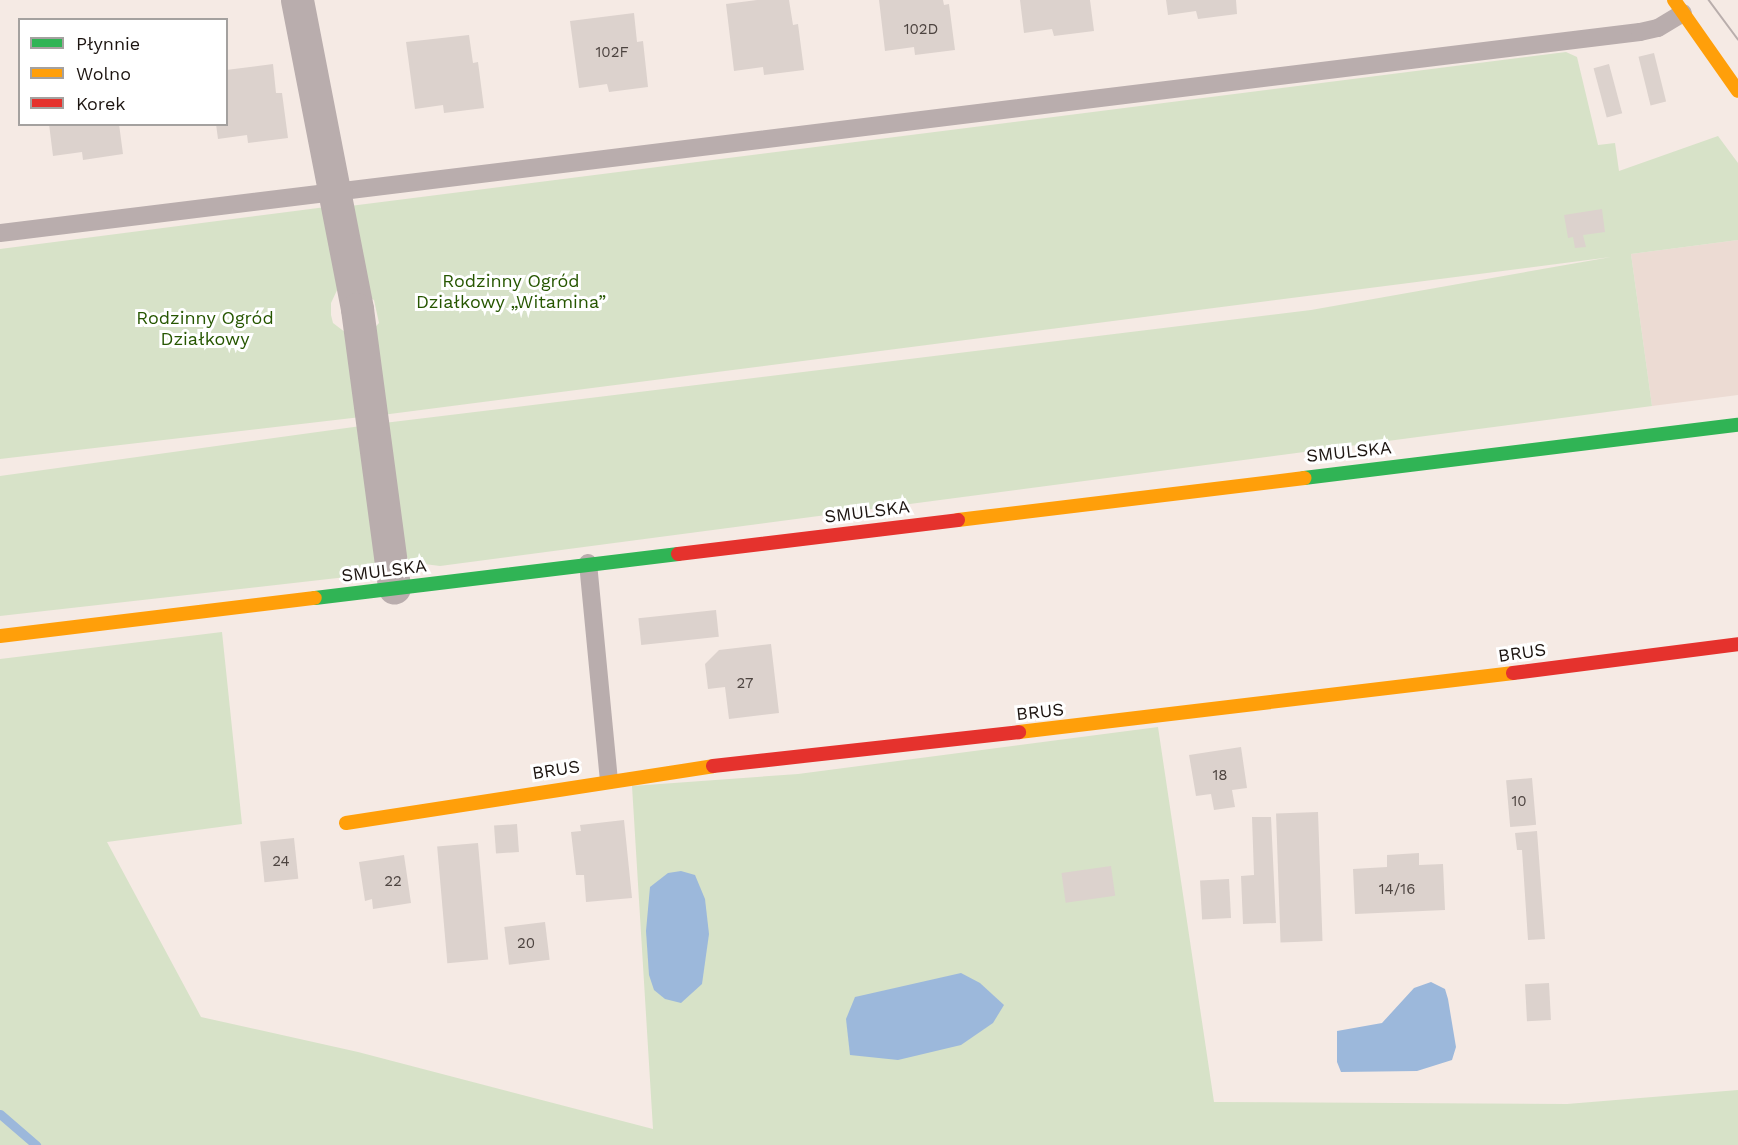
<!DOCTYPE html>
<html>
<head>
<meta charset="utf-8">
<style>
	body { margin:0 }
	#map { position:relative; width:1738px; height:1145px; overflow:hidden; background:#f5eae4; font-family:"Work Sans",sans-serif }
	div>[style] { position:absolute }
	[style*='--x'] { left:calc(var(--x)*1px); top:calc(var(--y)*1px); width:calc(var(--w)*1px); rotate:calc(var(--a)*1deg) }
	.industrial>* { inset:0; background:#ecdbd3 }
	.green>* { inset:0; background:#d7e2c8 }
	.water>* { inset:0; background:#9cb8db }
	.stream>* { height:9px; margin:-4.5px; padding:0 4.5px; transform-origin:4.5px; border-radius:4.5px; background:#9cb8db }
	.building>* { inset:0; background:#dcd2cd; transform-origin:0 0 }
	.lane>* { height:18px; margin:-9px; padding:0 9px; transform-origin:9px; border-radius:9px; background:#b9adad }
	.street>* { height:33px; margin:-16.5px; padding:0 16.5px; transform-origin:16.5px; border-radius:16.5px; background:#b9adad }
	.fast>* { height:14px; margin:-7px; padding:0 7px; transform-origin:7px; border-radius:7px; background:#30b455 }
	.slow>* { height:14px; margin:-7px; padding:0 7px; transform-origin:7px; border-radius:7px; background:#ff9f0a }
	.jam>* { height:14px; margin:-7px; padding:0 7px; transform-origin:7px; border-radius:7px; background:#e5322d }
	.tram>* { height:1.5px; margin:-0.75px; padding:0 0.75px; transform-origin:0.75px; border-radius:0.75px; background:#b9aeac }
	span { translate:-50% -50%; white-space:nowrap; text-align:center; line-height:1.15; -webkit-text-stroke:6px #fff; paint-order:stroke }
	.number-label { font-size:15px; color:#4d4440 }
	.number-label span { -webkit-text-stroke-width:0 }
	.park-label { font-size:18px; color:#265600 }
	.street-label { font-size:18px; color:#1c1410 }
	.legend { position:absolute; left:18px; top:18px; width:210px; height:108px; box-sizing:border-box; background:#fff; border:2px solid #a4a19f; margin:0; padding:8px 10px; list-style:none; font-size:18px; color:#1c1410 }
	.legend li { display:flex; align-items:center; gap:12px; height:30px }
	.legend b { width:30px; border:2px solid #a4a19f }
</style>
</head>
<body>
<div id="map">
	<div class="industrial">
		<i style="clip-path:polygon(1738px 240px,1738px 395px,1652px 406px,1631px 254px)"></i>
	</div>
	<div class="green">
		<i style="clip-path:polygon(1566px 52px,1577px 57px,1598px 145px,1615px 143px,1619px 171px,1718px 136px,1738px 163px,1738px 240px,1631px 254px,1652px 406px,440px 566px,409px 562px,392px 517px,384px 423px,1311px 310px,1611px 257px,382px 415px,368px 335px,379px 323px,374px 300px,362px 293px,350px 206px)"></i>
		<i style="clip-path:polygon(326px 207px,339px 286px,331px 303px,331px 315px,333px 323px,354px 339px,361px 417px,0 459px,0 249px)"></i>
		<i style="clip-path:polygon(361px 426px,376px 569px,364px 575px,0 616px,0 476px)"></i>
		<i style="clip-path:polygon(222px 632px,242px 824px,107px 842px,201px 1017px,358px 1052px,653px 1129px,632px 786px,798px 774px,1158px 727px,1214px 1102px,1567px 1104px,1738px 1090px,1738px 1145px,0 1145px,0 659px)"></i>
	</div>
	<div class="water">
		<i style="clip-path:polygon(681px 871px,695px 875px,705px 899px,709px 934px,702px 984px,681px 1003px,665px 999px,654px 990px,649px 975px,646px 931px,650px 887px,668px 873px)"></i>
		<i style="clip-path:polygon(961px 973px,980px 983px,1004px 1005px,993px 1023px,961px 1045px,898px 1060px,850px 1055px,846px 1019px,855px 997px)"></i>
		<i style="clip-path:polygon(1431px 982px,1445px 989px,1448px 999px,1456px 1047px,1452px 1060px,1417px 1071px,1341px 1072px,1337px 1062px,1337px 1031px,1382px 1023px,1414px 988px)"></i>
	</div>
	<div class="stream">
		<i style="--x:0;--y:1114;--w:48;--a:40.7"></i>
	</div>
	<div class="building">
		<i style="clip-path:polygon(757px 0,789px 0,793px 25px,798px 24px,804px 70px,764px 75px,763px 67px,734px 71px,726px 4px)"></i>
		<i style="clip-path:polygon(879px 0,943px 0,944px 5px,949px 4px,955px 50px,915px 55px,914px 47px,885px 51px)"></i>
		<i style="clip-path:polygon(1020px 0,1090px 0,1094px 31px,1054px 36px,1052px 29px,1024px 33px)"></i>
		<i style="clip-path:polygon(1166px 0,1236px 0,1237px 14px,1198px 19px,1196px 11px,1168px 15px)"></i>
		<i style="clip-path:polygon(634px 13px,637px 42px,643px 41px,648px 87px,609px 92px,607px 84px,579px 88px,570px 21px)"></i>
		<i style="clip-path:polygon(469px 35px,473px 63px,478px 62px,484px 108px,444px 113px,443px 105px,415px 109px,406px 42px)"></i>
		<i style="left:1654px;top:53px;width:50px;height:16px;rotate:76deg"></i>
		<i style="clip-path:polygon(273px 64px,276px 93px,282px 93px,288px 138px,248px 143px,247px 135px,218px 139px,216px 124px,226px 124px,226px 70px)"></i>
		<i style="left:1609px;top:64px;width:51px;height:16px;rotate:75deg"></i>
		<i style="clip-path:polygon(49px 124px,119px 124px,123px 154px,83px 160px,82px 152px,53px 156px)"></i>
		<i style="clip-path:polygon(1602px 209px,1605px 232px,1583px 235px,1586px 247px,1575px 248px,1573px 237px,1568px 238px,1564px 215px)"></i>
		<i style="left:716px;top:610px;width:27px;height:78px;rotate:84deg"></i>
		<i style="clip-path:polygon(771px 644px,779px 713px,729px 719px,725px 687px,708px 689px,705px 664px,719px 650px)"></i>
		<i style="clip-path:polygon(1241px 747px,1247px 788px,1232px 790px,1235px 807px,1214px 810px,1211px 794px,1196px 796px,1189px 755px)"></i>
		<i style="left:1532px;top:778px;width:47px;height:26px;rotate:85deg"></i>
		<i style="left:1318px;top:812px;width:129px;height:42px;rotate:88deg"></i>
		<i style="clip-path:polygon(1252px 817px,1271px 817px,1276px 923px,1243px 924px,1241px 876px,1254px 875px)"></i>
		<i style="clip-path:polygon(624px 820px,632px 898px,586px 902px,584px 875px,576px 875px,571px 832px,581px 831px,580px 825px)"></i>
		<i style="left:517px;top:824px;width:28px;height:23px;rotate:86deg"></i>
		<i style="clip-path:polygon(1537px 831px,1545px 939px,1528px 940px,1522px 850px,1517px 850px,1515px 833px)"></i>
		<i style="left:294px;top:838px;width:41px;height:34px;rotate:84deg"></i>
		<i style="left:478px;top:843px;width:117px;height:41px;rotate:85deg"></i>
		<i style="clip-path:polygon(1419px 853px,1419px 865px,1443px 864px,1445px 910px,1355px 914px,1353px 869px,1387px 867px,1387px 855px)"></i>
		<i style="clip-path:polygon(404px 855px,411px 903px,373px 909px,372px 899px,365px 901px,359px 862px)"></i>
		<i style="left:1111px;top:866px;width:30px;height:50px;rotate:82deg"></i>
		<i style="left:1229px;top:879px;width:39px;height:29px;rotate:87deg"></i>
		<i style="left:545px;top:922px;width:38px;height:41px;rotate:83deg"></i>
		<i style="left:1549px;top:983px;width:37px;height:24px;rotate:87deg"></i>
	</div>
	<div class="lane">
		<i style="--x:0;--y:233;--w:1652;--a:-6.99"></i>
		<i style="--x:1640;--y:32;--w:18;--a:-13"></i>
		<i style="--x:1658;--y:28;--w:29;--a:-31"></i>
		<i style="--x:588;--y:563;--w:218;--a:84.5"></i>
	</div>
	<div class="street">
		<i style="--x:297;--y:0;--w:315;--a:79"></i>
		<i style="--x:357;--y:309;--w:281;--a:82.4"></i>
	</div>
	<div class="fast">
		<i style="--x:1304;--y:478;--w:437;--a:-7"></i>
		<i style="--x:315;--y:598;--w:366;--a:-6.9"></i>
	</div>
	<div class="slow">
		<i style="--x:1674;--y:0;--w:111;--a:54.9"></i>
		<i style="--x:958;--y:520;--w:349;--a:-6.9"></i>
		<i style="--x:0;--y:636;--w:317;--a:-6.9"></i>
		<i style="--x:1019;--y:732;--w:498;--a:-6.8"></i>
		<i style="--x:346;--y:823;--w:371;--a:-8.8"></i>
	</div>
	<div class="jam">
		<i style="--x:678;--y:554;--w:282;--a:-6.9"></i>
		<i style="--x:1513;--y:673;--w:227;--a:-7.3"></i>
		<i style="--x:713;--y:766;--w:308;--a:-6.3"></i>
	</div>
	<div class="tram">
		<i style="--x:1709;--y:0;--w:49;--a:53.4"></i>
	</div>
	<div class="number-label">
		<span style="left:921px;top:30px">102D</span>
		<span style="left:612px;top:53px">102F</span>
		<span style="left:745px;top:684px">27</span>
		<span style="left:1220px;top:776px">18</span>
		<span style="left:1519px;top:802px">10</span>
		<span style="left:281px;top:862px">24</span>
		<span style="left:393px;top:882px">22</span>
		<span style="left:1397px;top:890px">14/16</span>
		<span style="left:526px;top:944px">20</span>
	</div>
	<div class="park-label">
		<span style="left:511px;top:292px">Rodzinny Ogród<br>Działkowy „Witamina”</span>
		<span style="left:205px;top:329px">Rodzinny Ogród<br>Działkowy</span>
	</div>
	<div class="street-label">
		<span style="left:1349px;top:452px;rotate:-6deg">SMULSKA</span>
		<span style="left:867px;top:512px;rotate:-7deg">SMULSKA</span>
		<span style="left:384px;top:571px;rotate:-7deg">SMULSKA</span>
		<span style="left:1522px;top:653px;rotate:-8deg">BRUS</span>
		<span style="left:1040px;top:712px;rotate:-6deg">BRUS</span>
		<span style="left:556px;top:770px;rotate:-9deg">BRUS</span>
	</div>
	<ul class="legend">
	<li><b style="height:8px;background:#30b455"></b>Płynnie</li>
	<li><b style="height:8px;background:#ff9f0a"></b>Wolno</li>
	<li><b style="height:8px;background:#e5322d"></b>Korek</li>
	</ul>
</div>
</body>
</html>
